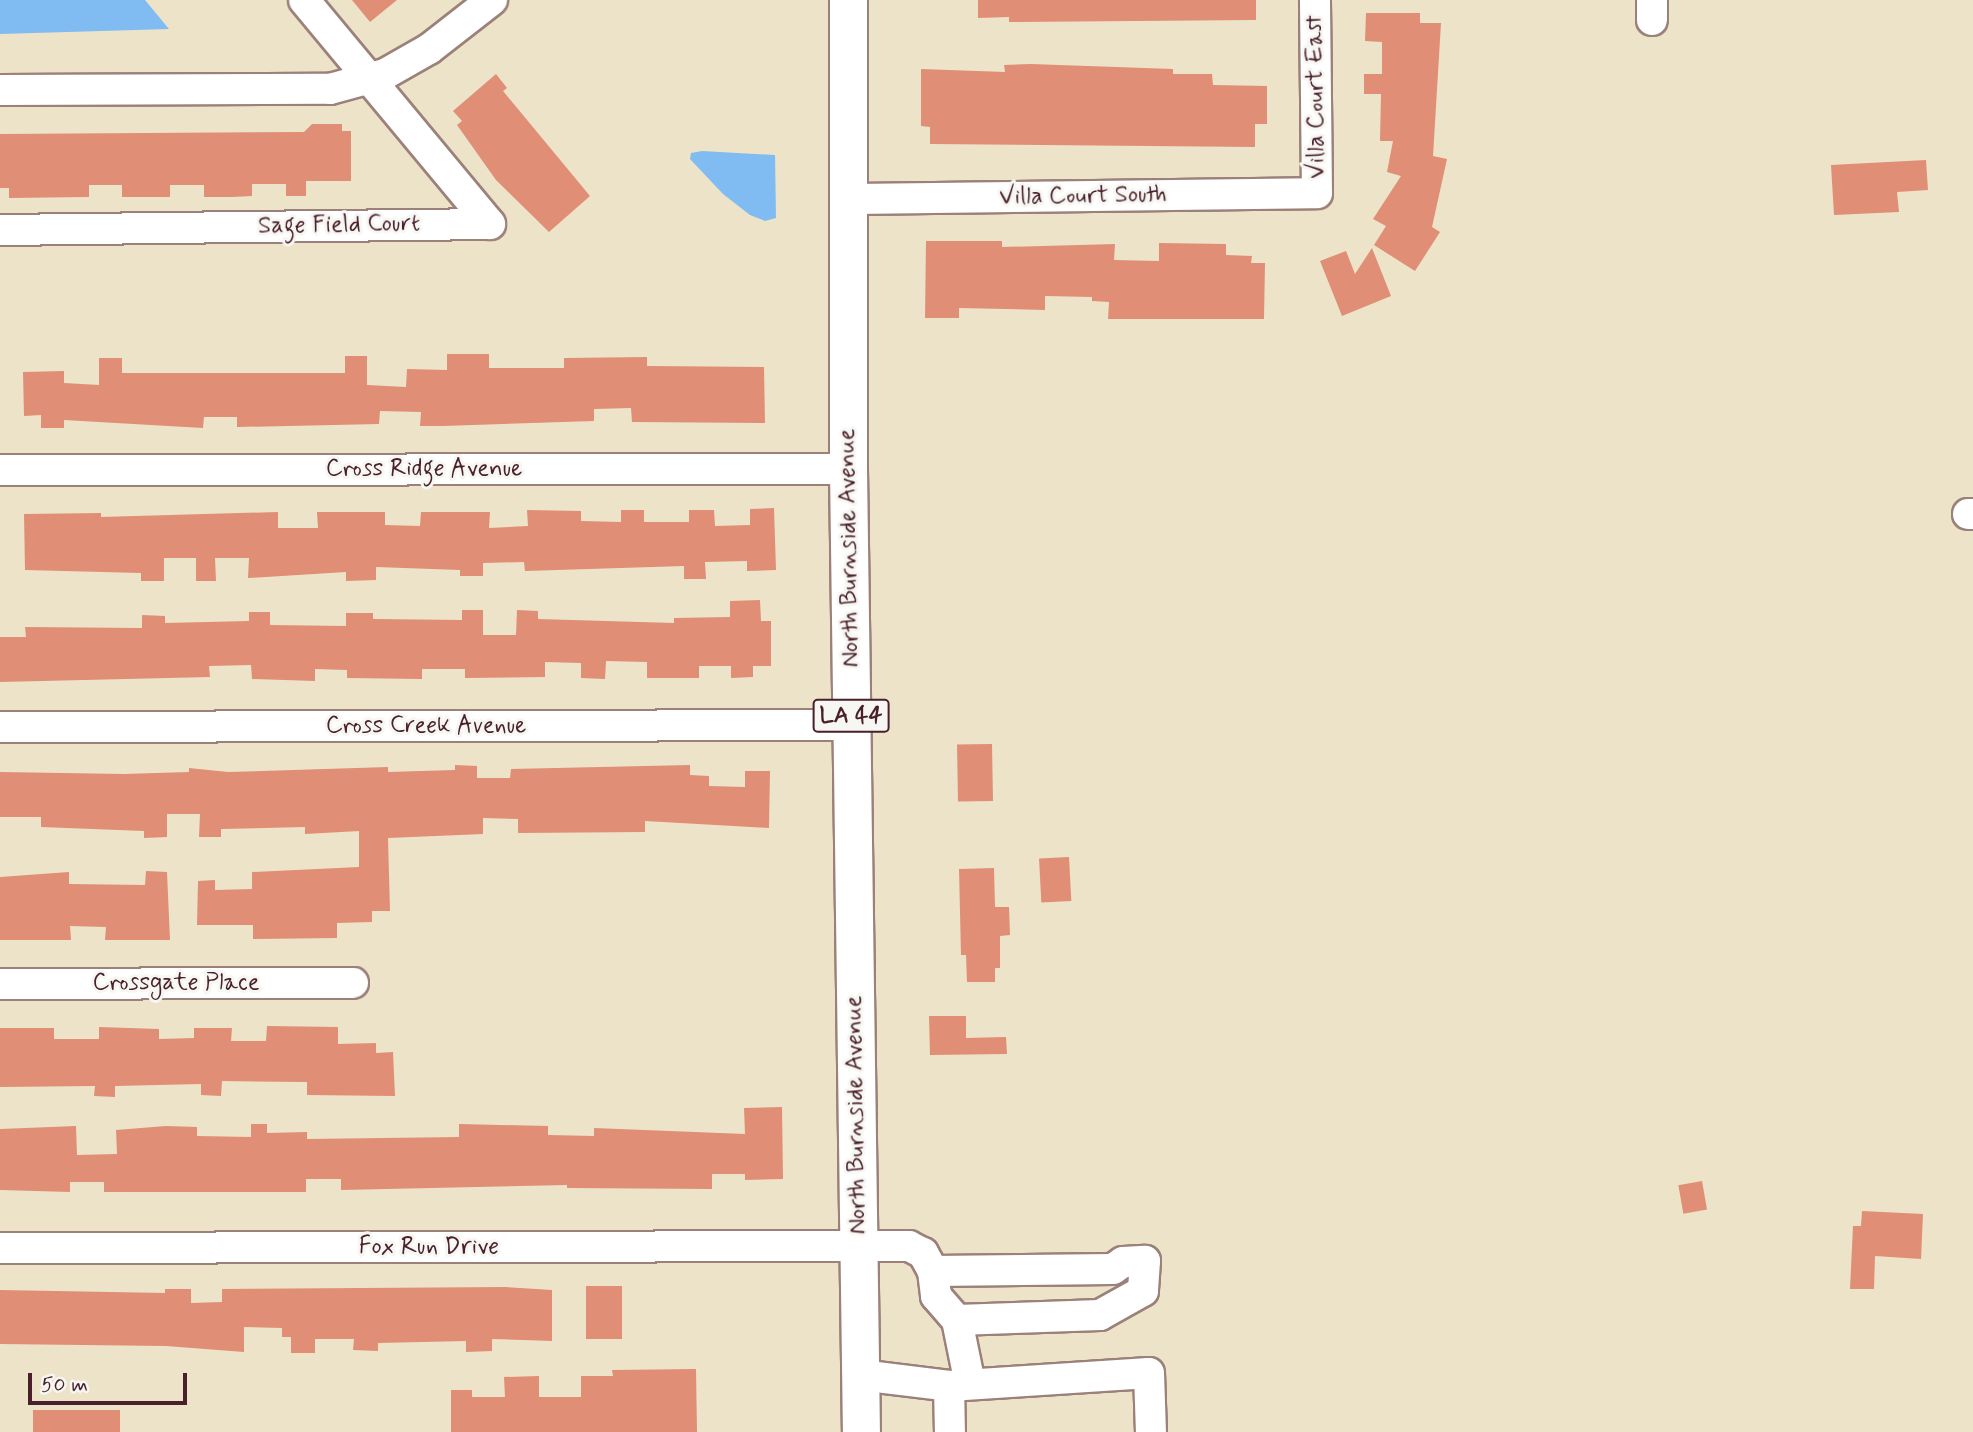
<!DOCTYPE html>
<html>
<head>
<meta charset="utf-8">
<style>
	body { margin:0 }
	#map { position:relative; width:1973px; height:1432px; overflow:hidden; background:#ede3c8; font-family:Mynerve,sans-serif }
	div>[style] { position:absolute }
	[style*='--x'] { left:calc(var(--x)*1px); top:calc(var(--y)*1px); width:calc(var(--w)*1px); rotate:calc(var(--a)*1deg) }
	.water>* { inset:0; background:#80bcf2 }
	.building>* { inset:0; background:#e08e75; transform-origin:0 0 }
	.roads { filter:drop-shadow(2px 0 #9c817a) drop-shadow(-2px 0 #9c817a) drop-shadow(0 2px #9c817a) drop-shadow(0 -2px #9c817a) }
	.minor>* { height:30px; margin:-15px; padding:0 15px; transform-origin:15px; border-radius:15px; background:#fff }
	.major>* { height:37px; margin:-18.5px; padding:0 18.5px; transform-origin:18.5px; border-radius:18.5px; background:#fff }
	span { translate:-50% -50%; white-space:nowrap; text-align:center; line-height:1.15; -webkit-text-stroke:6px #f6f6f2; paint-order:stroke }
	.shield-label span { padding:2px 5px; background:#f6f6f2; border:2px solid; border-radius:5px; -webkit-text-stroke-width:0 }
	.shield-label { font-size:23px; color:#4a1f2b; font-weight:700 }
	.street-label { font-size:24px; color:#4a1f2b }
	.scale { position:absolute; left:28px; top:1373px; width:159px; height:32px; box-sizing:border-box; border:4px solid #4a1f2b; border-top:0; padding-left:9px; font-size:21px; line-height:24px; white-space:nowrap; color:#4a1f2b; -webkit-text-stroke:5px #f6f6f2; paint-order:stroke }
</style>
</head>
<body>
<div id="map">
	<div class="water">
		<i style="clip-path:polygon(0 0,145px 0,169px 29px,0 34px)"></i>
		<i style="clip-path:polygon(702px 151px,775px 155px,776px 218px,765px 221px,750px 215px,723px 194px,690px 159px,691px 153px)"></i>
	</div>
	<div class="building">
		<i style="clip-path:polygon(352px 0,397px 0,370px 22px)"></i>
		<i style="clip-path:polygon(978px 0,1256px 0,1256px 20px,1009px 22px,1009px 17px,978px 18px)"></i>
		<i style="clip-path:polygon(1366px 13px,1420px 13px,1420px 23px,1441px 23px,1433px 156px,1447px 159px,1432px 227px,1440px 232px,1415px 271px,1374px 245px,1386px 226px,1373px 219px,1401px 176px,1387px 172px,1393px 141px,1380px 141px,1381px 94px,1364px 94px,1364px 74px,1382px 74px,1382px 42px,1365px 41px)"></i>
		<i style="clip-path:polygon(1031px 64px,1173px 69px,1173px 74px,1212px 74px,1213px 85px,1267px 86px,1267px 124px,1255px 124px,1255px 147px,930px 144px,930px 127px,921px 126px,921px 69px,1005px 72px,1004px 65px)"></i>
		<i style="clip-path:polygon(496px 74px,507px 88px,503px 91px,590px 196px,549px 232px,496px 180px,457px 125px,462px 121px,453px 111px)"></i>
		<i style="clip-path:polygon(312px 124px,342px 124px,342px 131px,351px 131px,351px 181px,306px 181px,306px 196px,286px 196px,286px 184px,252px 184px,252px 196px,232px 197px,204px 197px,204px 185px,170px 185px,170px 197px,122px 197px,122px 185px,89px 185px,89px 197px,9px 198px,9px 188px,0 188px,0 134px,304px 132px)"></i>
		<i style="clip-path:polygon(1926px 160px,1928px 190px,1897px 192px,1899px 212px,1834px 215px,1831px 165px)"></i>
		<i style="clip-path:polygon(926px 241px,1002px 241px,1002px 247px,1115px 244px,1114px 260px,1159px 261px,1159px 243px,1226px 244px,1226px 255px,1252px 256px,1251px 263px,1265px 263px,1264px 319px,1108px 319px,1109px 302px,1092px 301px,1092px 297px,1045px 296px,1045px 310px,959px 308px,959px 318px,925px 318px)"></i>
		<i style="clip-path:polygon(1372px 248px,1391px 296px,1342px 316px,1320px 261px,1346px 251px,1355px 274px)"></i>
		<i style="clip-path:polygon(447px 354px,489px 354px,489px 368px,564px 368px,564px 358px,647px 357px,647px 366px,764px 367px,765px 423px,632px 422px,631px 408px,594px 409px,594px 421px,443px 426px,420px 426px,421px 412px,380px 411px,379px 424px,237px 427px,237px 417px,204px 417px,203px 428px,64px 420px,64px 428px,41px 428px,41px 415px,24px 416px,23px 372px,64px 371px,64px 383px,99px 385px,99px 358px,122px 358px,122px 373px,345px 373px,345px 356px,367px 356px,367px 385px,406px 387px,407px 369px,447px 370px)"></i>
		<i style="clip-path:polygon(774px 508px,776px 570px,747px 571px,747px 561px,705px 562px,706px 579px,684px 579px,684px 566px,525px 571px,524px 562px,483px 563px,483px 576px,460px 576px,460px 570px,376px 567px,376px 580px,346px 581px,346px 572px,248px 578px,249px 558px,215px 558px,216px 581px,196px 581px,196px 558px,164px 558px,164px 581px,141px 581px,141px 573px,25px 570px,24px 514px,101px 513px,101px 517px,278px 512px,278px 528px,318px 528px,317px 512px,385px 512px,385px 525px,420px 526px,421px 512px,490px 512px,489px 528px,528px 526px,527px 510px,581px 511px,581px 521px,621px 522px,621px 510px,644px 510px,644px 522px,689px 522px,689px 510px,714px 510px,715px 526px,750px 525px,750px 509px)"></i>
		<i style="clip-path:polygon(760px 600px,761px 621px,771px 621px,771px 666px,753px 666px,753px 677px,731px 678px,731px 666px,699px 666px,699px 678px,647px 678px,647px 662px,606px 661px,605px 679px,581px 678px,581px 663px,545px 662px,545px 677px,465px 678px,465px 669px,422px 669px,422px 679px,347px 678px,347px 670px,315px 669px,315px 681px,252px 679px,251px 665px,209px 666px,210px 677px,0 682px,0 637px,26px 637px,25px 627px,142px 628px,142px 615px,165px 616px,165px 623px,249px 621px,249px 612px,270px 612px,270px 625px,346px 626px,346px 613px,373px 613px,373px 619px,462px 620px,462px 610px,483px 610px,483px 635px,516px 635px,517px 610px,538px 611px,538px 619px,674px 623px,674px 618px,730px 617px,730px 601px)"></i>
		<i style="left:992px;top:744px;width:57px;height:35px;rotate:89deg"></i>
		<i style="clip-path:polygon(455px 765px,477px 766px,477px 778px,510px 778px,511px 769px,690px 765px,690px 775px,709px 776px,709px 786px,745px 787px,745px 771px,770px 771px,769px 828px,645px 821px,645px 832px,518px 833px,518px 819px,483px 818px,483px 834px,388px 838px,390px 911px,372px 911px,372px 922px,337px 923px,337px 938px,253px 939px,253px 925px,197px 925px,198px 881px,215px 880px,215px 890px,252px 889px,252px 872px,359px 867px,359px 831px,305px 834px,305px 827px,221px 829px,221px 837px,199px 837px,200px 814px,167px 814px,167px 837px,144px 838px,144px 831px,41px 827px,41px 817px,0 817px,0 772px,124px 774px,189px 772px,189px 768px,228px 772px,388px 767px,388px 772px,455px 770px)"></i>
		<i style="left:1069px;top:857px;width:44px;height:30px;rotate:87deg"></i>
		<i style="clip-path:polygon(994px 868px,995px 907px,1009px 907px,1010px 935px,1000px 936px,1000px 968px,995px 968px,995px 982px,967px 982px,966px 955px,961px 955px,959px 869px)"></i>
		<i style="clip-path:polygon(146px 871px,167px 872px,170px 940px,105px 940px,106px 927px,70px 926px,71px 940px,0 940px,0 877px,69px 872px,69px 884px,145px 885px)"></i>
		<i style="clip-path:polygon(929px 1016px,966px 1016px,966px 1038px,1006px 1037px,1007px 1054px,930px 1055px)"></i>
		<i style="clip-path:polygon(267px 1026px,338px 1027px,338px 1044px,376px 1043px,376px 1053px,393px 1052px,395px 1096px,307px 1095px,307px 1082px,222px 1081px,221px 1096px,201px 1095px,201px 1084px,115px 1086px,115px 1097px,94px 1096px,95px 1086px,0 1087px,0 1028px,54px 1028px,54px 1039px,99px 1039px,99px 1027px,159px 1029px,159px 1039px,194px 1038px,194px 1028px,232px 1028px,231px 1041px,266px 1041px)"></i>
		<i style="clip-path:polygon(782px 1107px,783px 1179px,745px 1180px,745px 1174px,712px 1174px,712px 1189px,567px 1188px,567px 1185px,341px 1190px,341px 1179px,306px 1179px,306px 1192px,104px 1192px,104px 1182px,70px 1182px,70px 1192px,0 1190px,0 1129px,76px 1126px,77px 1155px,117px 1154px,116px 1130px,166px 1126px,197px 1127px,197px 1136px,251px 1137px,251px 1124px,267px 1124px,267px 1133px,307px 1132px,307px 1139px,459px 1137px,459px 1124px,548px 1126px,548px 1135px,594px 1136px,594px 1128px,745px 1134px,744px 1108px)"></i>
		<i style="left:1702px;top:1181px;width:29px;height:24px;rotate:80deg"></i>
		<i style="clip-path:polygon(1862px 1211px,1923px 1214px,1921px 1259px,1875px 1256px,1874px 1289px,1850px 1289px,1853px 1226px,1861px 1226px)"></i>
		<i style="left:586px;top:1286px;width:36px;height:53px"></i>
		<i style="clip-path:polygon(505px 1287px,552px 1290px,552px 1341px,492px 1339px,492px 1351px,466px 1352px,466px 1341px,378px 1343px,378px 1351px,353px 1350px,354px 1339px,315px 1339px,315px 1353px,291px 1353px,291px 1337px,282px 1337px,282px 1328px,244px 1327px,244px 1352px,166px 1346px,0 1344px,0 1290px,165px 1293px,165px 1289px,191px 1289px,191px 1303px,222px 1302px,222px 1289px)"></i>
		<i style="clip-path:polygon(696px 1369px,697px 1432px,451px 1432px,451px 1390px,472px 1390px,472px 1397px,505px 1397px,504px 1377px,539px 1376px,539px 1397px,581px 1397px,581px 1376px,613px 1376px,612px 1370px)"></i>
		<i style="left:120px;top:1410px;width:22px;height:87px;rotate:90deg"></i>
	</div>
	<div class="roads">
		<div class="minor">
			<i style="--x:1652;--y:20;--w:20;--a:-90"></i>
			<i style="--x:0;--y:90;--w:330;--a:-0.2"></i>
			<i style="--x:330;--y:89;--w:57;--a:-15.3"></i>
			<i style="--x:385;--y:74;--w:51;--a:-29.6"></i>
			<i style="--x:429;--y:49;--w:80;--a:-37.9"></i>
			<i style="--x:849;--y:199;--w:468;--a:-0.7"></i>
			<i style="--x:1317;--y:193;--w:193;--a:-90.6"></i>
			<i style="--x:0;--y:230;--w:490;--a:-0.7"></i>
			<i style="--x:490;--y:224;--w:291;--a:-129.7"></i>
			<i style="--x:0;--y:470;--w:848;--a:-0.07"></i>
			<i style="--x:1968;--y:514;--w:5;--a:0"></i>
			<i style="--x:0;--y:727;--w:851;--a:-0.13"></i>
			<i style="--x:0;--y:984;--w:353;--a:-0.2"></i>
			<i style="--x:0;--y:1248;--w:909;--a:-0.13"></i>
			<i style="--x:909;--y:1246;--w:16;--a:27"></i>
			<i style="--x:923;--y:1253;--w:21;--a:61"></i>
			<i style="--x:933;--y:1271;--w:180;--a:-0.6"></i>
			<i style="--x:1113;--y:1269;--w:12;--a:-35"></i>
			<i style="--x:1123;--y:1262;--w:22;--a:-3"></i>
			<i style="--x:1145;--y:1261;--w:30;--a:94"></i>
			<i style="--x:1143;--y:1291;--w:49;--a:150.8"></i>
			<i style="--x:1100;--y:1315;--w:143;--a:178"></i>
			<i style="--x:957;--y:1320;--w:65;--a:78.5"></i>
			<i style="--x:933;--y:1271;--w:25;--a:83"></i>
			<i style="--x:936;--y:1296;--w:32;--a:49"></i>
			<i style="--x:860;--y:1375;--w:90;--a:7"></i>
			<i style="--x:949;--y:1386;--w:200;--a:-3.7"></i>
			<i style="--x:1149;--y:1373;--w:59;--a:88.1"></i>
			<i style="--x:949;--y:1386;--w:46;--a:88.8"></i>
		</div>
		<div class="major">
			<i style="--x:848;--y:0;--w:469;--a:90"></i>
			<i style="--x:848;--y:469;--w:963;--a:89.23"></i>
		</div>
	</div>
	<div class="shield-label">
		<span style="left:851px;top:716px">LA 44</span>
	</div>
	<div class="street-label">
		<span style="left:1316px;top:97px;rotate:-91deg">Villa Court East</span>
		<span style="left:1083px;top:196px;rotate:-1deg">Villa Court South</span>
		<span style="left:339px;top:225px;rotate:-1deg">Sage Field Court</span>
		<span style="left:424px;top:469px">Cross Ridge Avenue</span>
		<span style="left:849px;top:548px;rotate:-91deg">North Burnside Avenue</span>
		<span style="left:426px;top:726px">Cross Creek Avenue</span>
		<span style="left:176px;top:983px">Crossgate Place</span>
		<span style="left:856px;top:1115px;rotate:-91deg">North Burnside Avenue</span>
		<span style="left:429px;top:1247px">Fox Run Drive</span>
	</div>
	<div class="scale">50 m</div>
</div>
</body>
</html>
